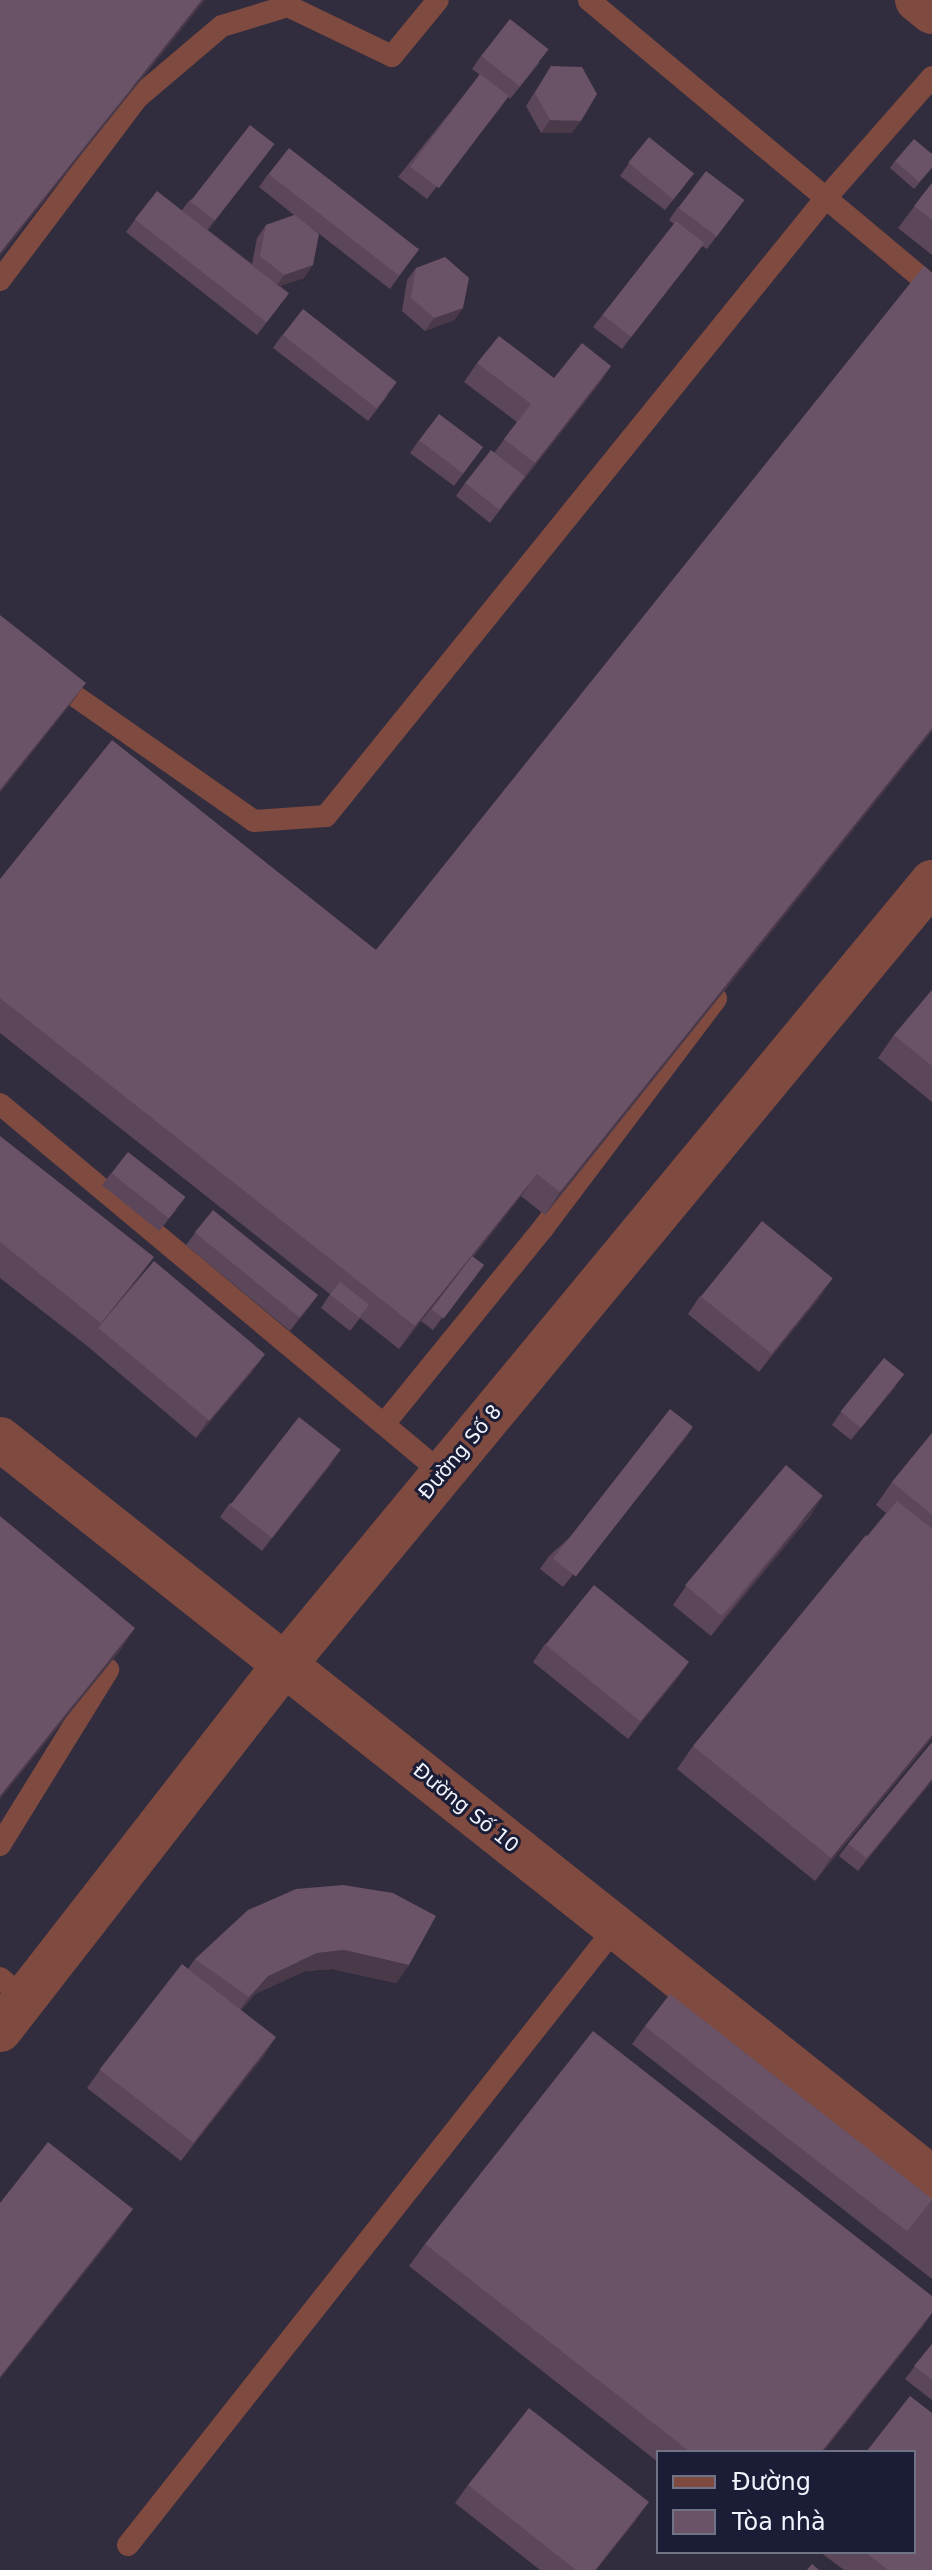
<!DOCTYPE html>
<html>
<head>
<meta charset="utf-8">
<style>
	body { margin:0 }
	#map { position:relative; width:932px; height:2570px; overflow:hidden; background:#23273f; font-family:"DejaVu Sans",sans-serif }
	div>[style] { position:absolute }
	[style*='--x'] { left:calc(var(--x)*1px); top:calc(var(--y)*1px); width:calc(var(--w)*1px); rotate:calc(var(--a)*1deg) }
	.industrial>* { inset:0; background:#322d3e }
	.lane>* { height:22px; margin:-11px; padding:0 11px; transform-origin:11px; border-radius:11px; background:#7f4a3f }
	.street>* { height:44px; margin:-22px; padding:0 22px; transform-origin:22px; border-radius:22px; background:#7f4a3f }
	.wall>* { inset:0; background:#5b4759 }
	.shaded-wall>* { inset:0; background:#4a3948 }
	.building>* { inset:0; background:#6a5267; transform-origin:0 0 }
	span { translate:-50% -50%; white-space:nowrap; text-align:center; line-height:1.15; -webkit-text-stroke:6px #1a1d35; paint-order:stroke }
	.street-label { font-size:20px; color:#f1f3fd }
	.legend { position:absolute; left:656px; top:2450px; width:260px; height:104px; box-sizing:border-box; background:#1a1d35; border:2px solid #707385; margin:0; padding:10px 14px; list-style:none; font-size:24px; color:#f1f3fd }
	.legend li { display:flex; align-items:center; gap:16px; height:40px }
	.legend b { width:40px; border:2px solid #707385 }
</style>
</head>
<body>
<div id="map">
	<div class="industrial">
		<i style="clip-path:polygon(evenodd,0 0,932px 0,932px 2570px,0 2570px,0 0,658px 2452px,914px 2452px,914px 2552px,658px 2552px,658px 2452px)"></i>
	</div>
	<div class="lane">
		<i style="--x:589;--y:0;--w:447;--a:39.9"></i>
		<i style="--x:0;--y:280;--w:228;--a:-53"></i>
		<i style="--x:137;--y:98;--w:111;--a:-40.3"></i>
		<i style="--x:222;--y:26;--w:69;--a:-16.9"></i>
		<i style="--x:288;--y:6;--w:115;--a:25.7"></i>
		<i style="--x:392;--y:56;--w:72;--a:-50.6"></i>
		<i style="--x:52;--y:680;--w:246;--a:34.9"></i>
		<i style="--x:254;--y:821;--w:72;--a:-4"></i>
		<i style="--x:326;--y:816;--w:794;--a:-51.04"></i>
		<i style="--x:825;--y:199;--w:162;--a:-48.7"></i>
		<i style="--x:0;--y:1104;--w:576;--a:39.86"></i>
		<i style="--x:384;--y:1424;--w:254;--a:-50.9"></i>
		<i style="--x:544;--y:1227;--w:286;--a:-53"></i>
		<i style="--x:0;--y:1845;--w:206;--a:-58.3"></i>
		<i style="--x:0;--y:1978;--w:30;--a:40"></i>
		<i style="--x:128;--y:2545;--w:787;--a:-51.7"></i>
	</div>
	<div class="street">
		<i style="--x:917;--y:0;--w:19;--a:39"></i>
		<i style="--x:0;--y:1439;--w:1189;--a:38.41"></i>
		<i style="--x:0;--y:2030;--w:464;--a:-52.1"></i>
		<i style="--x:285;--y:1664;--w:1015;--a:-50.4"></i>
	</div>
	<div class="wall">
		<i style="clip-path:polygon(481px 56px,540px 62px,510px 99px,508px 97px,427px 199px,398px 177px,480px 75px,472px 69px)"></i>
		<i style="clip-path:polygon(551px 66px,572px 133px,541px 133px,526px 106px)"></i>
		<i style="clip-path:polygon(274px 144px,208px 230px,252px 264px,257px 238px,266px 225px,294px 215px,259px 187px,268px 174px,419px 249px,390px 289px,313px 229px,304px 278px,280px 286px,289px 293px,257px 335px,126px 232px,135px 220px,182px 210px,189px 201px)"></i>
		<i style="clip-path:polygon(932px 154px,932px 168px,914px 189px,890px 168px,895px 161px)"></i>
		<i style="clip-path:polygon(629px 163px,685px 185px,665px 210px,620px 176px)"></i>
		<i style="clip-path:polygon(932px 183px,932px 255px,898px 228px)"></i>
		<i style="clip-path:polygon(744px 200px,707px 249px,702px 246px,622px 349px,593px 327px,674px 224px,669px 220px,678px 207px)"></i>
		<i style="clip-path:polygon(416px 268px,463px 308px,454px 320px,425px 331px,402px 311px,407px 280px)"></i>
		<i style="clip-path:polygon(932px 273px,932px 731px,545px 1215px,521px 1196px,473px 1257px,484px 1265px,433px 1330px,421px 1321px,399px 1349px,360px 1318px,350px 1331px,321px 1308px,330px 1294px,0 1033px,0 879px,376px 950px)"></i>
		<i style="clip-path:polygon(282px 335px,388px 395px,368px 421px,273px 348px)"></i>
		<i style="clip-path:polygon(477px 363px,554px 378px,611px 366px,599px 384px,490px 523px,456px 496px,465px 483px,494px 453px,517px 422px,464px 382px)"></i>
		<i style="clip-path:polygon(419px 440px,483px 447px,454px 486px,410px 453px)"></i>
		<i style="clip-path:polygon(932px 990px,932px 1102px,878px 1058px,894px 1035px)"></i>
		<i style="clip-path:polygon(0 1136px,134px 1286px,252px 1372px,196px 1438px,86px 1345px,0 1278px)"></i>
		<i style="clip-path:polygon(111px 1173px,176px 1210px,159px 1231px,102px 1185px)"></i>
		<i style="clip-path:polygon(195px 1233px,318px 1295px,290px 1331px,186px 1245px)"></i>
		<i style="clip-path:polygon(700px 1296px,820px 1297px,759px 1372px,688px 1314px)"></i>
		<i style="clip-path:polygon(895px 1387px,851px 1440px,832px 1425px,841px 1412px)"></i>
		<i style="clip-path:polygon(693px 1427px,684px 1440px,563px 1587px,540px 1569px,549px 1556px)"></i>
		<i style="clip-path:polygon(932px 1433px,932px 1738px,815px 1881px,677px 1769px,693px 1746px,886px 1513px,876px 1505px,892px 1482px)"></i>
		<i style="clip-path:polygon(332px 1463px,262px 1551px,220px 1517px,229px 1504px)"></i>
		<i style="clip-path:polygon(811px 1515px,711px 1636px,673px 1605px,686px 1586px)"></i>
		<i style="clip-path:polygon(545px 1644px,689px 1662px,676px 1680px,628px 1739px,533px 1662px)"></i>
		<i style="clip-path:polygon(932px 1781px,858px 1871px,839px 1856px,848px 1844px)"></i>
		<i style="clip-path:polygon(195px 1959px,409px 1965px,396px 1983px,332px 1969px,305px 1971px,255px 1994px,241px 2010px,276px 2037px,181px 2161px,87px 2088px,100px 2070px,188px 1969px)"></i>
		<i style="clip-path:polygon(645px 2026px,932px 2200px,932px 2279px,632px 2044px)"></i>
		<i style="clip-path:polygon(425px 2244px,924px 2325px,823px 2452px,658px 2452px,658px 2462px,409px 2266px)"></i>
		<i style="clip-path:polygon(932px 2344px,932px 2400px,905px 2379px)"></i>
		<i style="clip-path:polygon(468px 2485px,636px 2520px,596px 2570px,540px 2570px,455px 2503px)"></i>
		<i style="clip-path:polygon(820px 2552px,914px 2552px,932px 2570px,844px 2570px)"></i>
	</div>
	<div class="shaded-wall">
		<i style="clip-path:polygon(202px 0,205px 0,0 256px,0 253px)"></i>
		<i style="clip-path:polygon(509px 96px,500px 109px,427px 199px,436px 187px)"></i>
		<i style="clip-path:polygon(550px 120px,581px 121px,572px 133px,541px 133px)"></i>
		<i style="clip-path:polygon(274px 144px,265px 157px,205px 233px,214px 220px)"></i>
		<i style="clip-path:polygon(704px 243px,695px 256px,622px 349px,631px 337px)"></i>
		<i style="clip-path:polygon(313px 265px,304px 278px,275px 288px,284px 275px)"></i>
		<i style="clip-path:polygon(463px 308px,454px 320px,425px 331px,434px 318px)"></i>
		<i style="clip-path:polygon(611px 366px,599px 384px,490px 523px,535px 463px)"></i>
		<i style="clip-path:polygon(86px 683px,70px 705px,0 793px,0 790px)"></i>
		<i style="clip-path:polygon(932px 728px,932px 731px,545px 1215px,560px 1192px)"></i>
		<i style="clip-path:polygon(537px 1174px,521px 1196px,399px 1349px,415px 1326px)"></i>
		<i style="clip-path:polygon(154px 1257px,138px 1280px,98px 1327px)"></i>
		<i style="clip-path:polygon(484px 1265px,475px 1278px,433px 1330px,442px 1317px)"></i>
		<i style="clip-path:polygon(833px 1278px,820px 1297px,759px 1372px,772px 1354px)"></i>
		<i style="clip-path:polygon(318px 1295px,309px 1308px,290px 1331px,299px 1318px)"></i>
		<i style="clip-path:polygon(265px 1354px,252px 1372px,196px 1438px,208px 1420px)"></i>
		<i style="clip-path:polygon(904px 1374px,895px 1387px,851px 1440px,860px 1428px)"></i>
		<i style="clip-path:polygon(693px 1427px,684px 1440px,563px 1587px,572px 1575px)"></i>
		<i style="clip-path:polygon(341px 1450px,332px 1463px,262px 1551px,271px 1538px)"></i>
		<i style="clip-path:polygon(823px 1496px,811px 1515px,711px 1636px,724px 1618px)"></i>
		<i style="clip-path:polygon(135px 1628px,120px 1651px,0 1799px,0 1796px)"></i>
		<i style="clip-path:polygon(689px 1662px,676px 1680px,628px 1739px,641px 1721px)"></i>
		<i style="clip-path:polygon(932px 1735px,932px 1738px,815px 1881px,831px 1858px)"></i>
		<i style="clip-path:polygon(932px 1779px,932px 1781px,858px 1871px,867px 1858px)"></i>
		<i style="clip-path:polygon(344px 1950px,409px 1965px,396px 1983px,332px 1969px,305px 1971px,255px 1994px,236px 2015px,249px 1997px,268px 1976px,317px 1953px)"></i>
		<i style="clip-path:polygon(276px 2037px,264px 2056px,181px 2161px,194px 2143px)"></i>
		<i style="clip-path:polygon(133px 2209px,117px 2232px,0 2379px,0 2377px)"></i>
		<i style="clip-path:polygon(932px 2313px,924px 2325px,823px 2452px,821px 2452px)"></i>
		<i style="clip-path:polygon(649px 2502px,636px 2520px,596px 2570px,595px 2570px)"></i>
	</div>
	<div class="building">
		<i style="clip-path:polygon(0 0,202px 0,0 253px)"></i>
		<i style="left:510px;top:19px;width:49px;height:47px;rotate:38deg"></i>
		<i style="clip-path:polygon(551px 66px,582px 67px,597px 94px,581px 121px,550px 120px,535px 93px)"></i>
		<i style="left:480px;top:74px;width:36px;height:116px;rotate:37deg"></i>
		<i style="left:250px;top:125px;width:31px;height:97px;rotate:38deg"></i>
		<i style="left:649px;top:137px;width:58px;height:33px;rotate:39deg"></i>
		<i style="clip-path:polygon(914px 139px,932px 154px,932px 167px,919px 182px,895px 161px)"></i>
		<i style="left:289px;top:148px;width:165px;height:33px;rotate:38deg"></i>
		<i style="left:706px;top:171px;width:48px;height:46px;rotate:37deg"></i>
		<i style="clip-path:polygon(932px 183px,932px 220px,914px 206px)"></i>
		<i style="left:157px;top:191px;width:167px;height:36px;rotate:38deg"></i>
		<i style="clip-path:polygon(295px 215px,319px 234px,313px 265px,284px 275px,260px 256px,266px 225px)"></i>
		<i style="left:676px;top:221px;width:36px;height:119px;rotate:38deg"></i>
		<i style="clip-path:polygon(445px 257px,469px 278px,463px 308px,434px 318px,411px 298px,416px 268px)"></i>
		<i style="clip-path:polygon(924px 266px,932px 273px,932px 728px,560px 1192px,537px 1174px,415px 1326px,0 998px,0 879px,112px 740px,376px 950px)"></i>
		<i style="left:303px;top:309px;width:119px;height:33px;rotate:38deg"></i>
		<i style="clip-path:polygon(499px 336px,554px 378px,582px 343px,611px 366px,535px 463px,504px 439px,531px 404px,477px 363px)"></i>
		<i style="left:439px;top:414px;width:55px;height:33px;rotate:37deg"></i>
		<i style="left:491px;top:450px;width:43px;height:42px;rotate:38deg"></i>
		<i style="clip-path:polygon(0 615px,86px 683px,0 790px)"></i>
		<i style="clip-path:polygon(932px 990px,932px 1066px,894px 1035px)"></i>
		<i style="clip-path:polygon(0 1136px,154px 1257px,101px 1323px,0 1242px)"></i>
		<i style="left:128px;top:1152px;width:73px;height:27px;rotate:38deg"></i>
		<i style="left:213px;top:1210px;width:135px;height:29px;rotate:39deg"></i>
		<i style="left:762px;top:1221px;width:91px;height:97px;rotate:39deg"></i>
		<i style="left:472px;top:1256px;width:15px;height:67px;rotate:37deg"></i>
		<i style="left:154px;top:1261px;width:145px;height:87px;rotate:40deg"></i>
		<i style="left:340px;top:1282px;width:37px;height:16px;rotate:38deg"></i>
		<i style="left:884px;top:1358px;width:26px;height:69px;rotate:39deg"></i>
		<i style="left:670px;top:1409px;width:29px;height:190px;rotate:38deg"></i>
		<i style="left:299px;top:1417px;width:53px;height:112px;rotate:38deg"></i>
		<i style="clip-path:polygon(932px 1433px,932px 1515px,892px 1482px)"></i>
		<i style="left:786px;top:1465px;width:48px;height:157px;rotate:40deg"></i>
		<i style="clip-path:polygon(897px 1501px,932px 1529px,932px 1589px,867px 1537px)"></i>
		<i style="clip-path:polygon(0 1516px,135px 1628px,0 1796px)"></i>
		<i style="clip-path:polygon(866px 1535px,932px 1589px,932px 1735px,831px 1858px,693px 1746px)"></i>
		<i style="left:594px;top:1585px;width:122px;height:77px;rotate:39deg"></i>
		<i style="clip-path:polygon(932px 1742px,932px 1779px,867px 1858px,848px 1844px)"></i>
		<i style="clip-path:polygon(343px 1885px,393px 1893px,436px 1916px,409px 1965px,344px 1950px,317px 1953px,268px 1976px,249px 1997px,195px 1959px,248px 1910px,296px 1889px)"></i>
		<i style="left:182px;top:1964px;width:119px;height:134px;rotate:38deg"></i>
		<i style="left:670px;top:1994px;width:333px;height:41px;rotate:38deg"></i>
		<i style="clip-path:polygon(593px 2031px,932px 2296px,932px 2313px,821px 2452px,690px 2452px,425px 2244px)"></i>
		<i style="clip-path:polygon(48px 2142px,133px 2209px,0 2377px,0 2203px)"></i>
		<i style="clip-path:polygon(932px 2344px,932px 2380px,914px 2366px)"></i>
		<i style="clip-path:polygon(910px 2396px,932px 2413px,932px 2570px,888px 2570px,865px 2552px,914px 2552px,914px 2452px,866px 2452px)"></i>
		<i style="clip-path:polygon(529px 2408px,649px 2502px,595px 2570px,576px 2570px,468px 2485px)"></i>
		<i style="clip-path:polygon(812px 2564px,819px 2570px,807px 2570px)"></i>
	</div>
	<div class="street-label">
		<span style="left:460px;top:1452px;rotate:-50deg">Đường Số 8</span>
		<span style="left:466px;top:1808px;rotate:39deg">Đường Số 10</span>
	</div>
	<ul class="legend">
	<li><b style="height:10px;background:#7f4a3f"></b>Đường</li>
	<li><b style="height:22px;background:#6a5267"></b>Tòa nhà</li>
	</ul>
</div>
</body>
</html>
